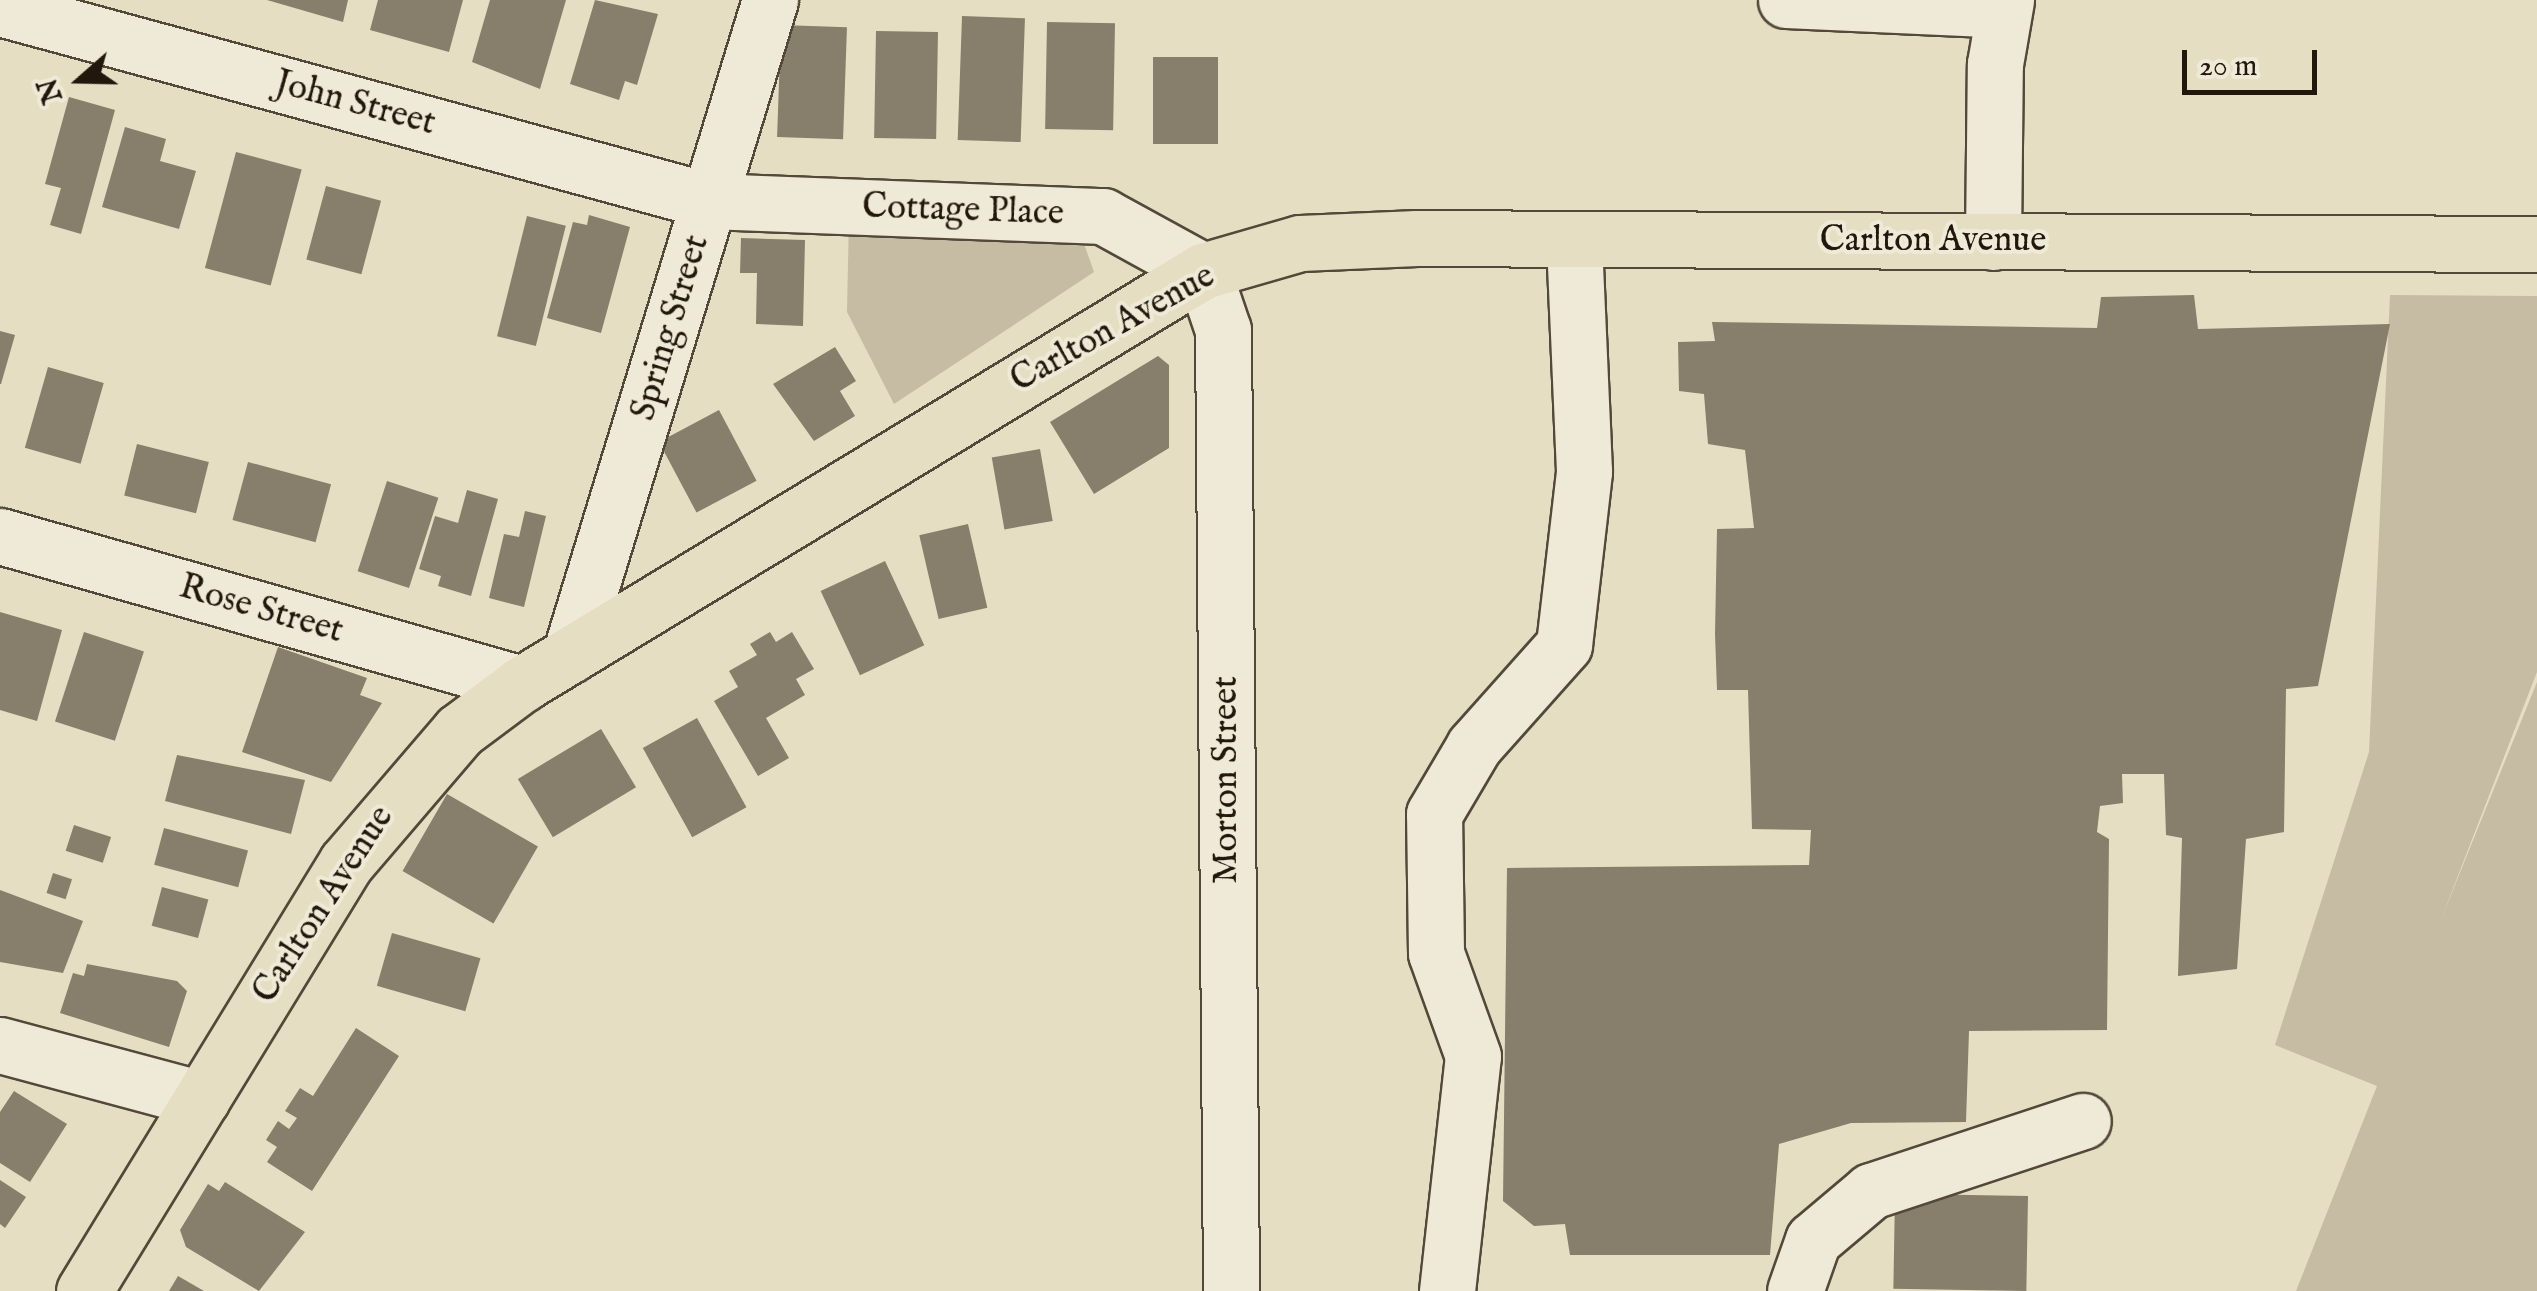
<!DOCTYPE html>
<html>
<head>
<meta charset="utf-8">
<style>
	body { margin:0 }
	#map { position:relative; width:2537px; height:1291px; overflow:hidden; background:#e6dec2; font-family:"IM FELL English",serif }
	div>[style] { position:absolute }
	[style*='--x'] { left:calc(var(--x)*1px); top:calc(var(--y)*1px); width:calc(var(--w)*1px); rotate:calc(var(--a)*1deg) }
	.green>* { inset:0; background:#c5bca3 }
	.building>* { inset:0; background:#877e6b; transform-origin:0 0 }
	.roads { filter:drop-shadow(2px 0 #52493a) drop-shadow(-2px 0 #52493a) drop-shadow(0 2px #52493a) drop-shadow(0 -2px #52493a) }
	.minor>* { height:55px; margin:-27.5px; padding:0 27.5px; transform-origin:27.5px; border-radius:27.5px; background:#efead7 }
	.major>* { height:55px; margin:-27.5px; padding:0 27.5px; transform-origin:27.5px; border-radius:27.5px; background:#e6dec2 }
	span { translate:-50% -50%; white-space:nowrap; text-align:center; line-height:1.15; -webkit-text-stroke:8px #efead7; paint-order:stroke }
	.street-label { font-size:35px; color:#21170d }
	.north { position:absolute; left:30px; top:30px; width:100px; height:100px; -webkit-text-stroke:8px #efead7; paint-order:stroke; rotate:250deg; font-size:28px; font-weight:700; line-height:40px; text-align:center; color:#21170d }
	.north::after { content:''; display:block; margin:auto; width:35px; height:45px; background:#21170d; clip-path:polygon(50% 0,100% 100%,50% 72%,0 100%) }
	.scale { position:absolute; left:2182px; top:50px; width:135px; height:45px; box-sizing:border-box; border:5px solid #21170d; border-top:0; padding-left:12px; font-size:30px; line-height:35px; white-space:nowrap; color:#21170d; -webkit-text-stroke:8px #efead7; paint-order:stroke }
</style>
</head>
<body>
<div id="map">
	<div class="green">
		<i style="clip-path:polygon(849px 216px,1083px 241px,1094px 272px,894px 404px,847px 312px)"></i>
		<i style="clip-path:polygon(2390px 295px,2537px 296px,2537px 672px,2440px 922px,2537px 682px,2537px 1291px,2296px 1291px,2377px 1086px,2275px 1045px,2369px 752px)"></i>
	</div>
	<div class="building">
		<i style="clip-path:polygon(267px 0,348px 0,343px 22px)"></i>
		<i style="clip-path:polygon(378px 0,463px 0,449px 52px,370px 30px)"></i>
		<i style="clip-path:polygon(490px 0,566px 0,540px 89px,472px 62px)"></i>
		<i style="clip-path:polygon(595px 0,658px 14px,637px 85px,625px 81px,619px 100px,570px 84px)"></i>
		<i style="left:962px;top:16px;width:63px;height:124px;rotate:2deg"></i>
		<i style="left:1047px;top:22px;width:68px;height:107px;rotate:1deg"></i>
		<i style="left:781px;top:25px;width:66px;height:112px;rotate:2deg"></i>
		<i style="left:876px;top:31px;width:62px;height:107px;rotate:1deg"></i>
		<i style="left:1153px;top:57px;width:65px;height:87px"></i>
		<i style="clip-path:polygon(69px 97px,115px 110px,81px 234px,50px 225px,61px 188px,45px 184px)"></i>
		<i style="clip-path:polygon(125px 127px,166px 139px,160px 161px,196px 171px,179px 229px,102px 207px)"></i>
		<i style="left:236px;top:152px;width:68px;height:120px;rotate:15deg"></i>
		<i style="left:326px;top:186px;width:57px;height:76px;rotate:15deg"></i>
		<i style="clip-path:polygon(589px 215px,630px 227px,601px 333px,547px 318px,573px 222px,587px 225px)"></i>
		<i style="left:527px;top:216px;width:40px;height:124px;rotate:14deg"></i>
		<i style="clip-path:polygon(741px 238px,805px 240px,803px 326px,756px 324px,757px 273px,740px 273px)"></i>
		<i style="clip-path:polygon(2194px 295px,2198px 329px,2390px 324px,2318px 686px,2286px 689px,2284px 832px,2246px 839px,2237px 969px,2178px 976px,2182px 838px,2166px 835px,2164px 774px,2122px 774px,2123px 803px,2100px 806px,2097px 832px,2109px 839px,2107px 1030px,1969px 1031px,1966px 1122px,1851px 1123px,1779px 1144px,1770px 1255px,1570px 1255px,1565px 1224px,1534px 1226px,1503px 1201px,1507px 868px,1809px 865px,1811px 830px,1752px 829px,1748px 690px,1717px 690px,1715px 634px,1717px 529px,1754px 528px,1745px 450px,1708px 444px,1704px 394px,1679px 391px,1678px 342px,1715px 341px,1712px 322px,2097px 328px,2101px 297px)"></i>
		<i style="clip-path:polygon(0 331px,15px 335px,1px 384px,0 384px)"></i>
		<i style="clip-path:polygon(835px 347px,856px 381px,840px 391px,855px 416px,814px 441px,773px 384px)"></i>
		<i style="clip-path:polygon(1158px 356px,1169px 365px,1169px 448px,1094px 494px,1050px 422px)"></i>
		<i style="left:48px;top:367px;width:58px;height:84px;rotate:16deg"></i>
		<i style="left:719px;top:410px;width:80px;height:68px;rotate:62deg"></i>
		<i style="left:137px;top:444px;width:74px;height:53px;rotate:14deg"></i>
		<i style="left:1040px;top:449px;width:73px;height:49px;rotate:80deg"></i>
		<i style="left:248px;top:462px;width:86px;height:60px;rotate:15deg"></i>
		<i style="left:387px;top:481px;width:54px;height:95px;rotate:18deg"></i>
		<i style="clip-path:polygon(467px 490px,498px 499px,471px 596px,438px 586px,441px 576px,419px 569px,435px 516px,458px 523px)"></i>
		<i style="clip-path:polygon(525px 511px,546px 516px,524px 607px,489px 598px,504px 534px,519px 537px)"></i>
		<i style="left:968px;top:524px;width:86px;height:50px;rotate:77deg"></i>
		<i style="left:885px;top:561px;width:93px;height:71px;rotate:65deg"></i>
		<i style="clip-path:polygon(0 612px,62px 630px,37px 721px,0 710px)"></i>
		<i style="left:84px;top:632px;width:63px;height:94px;rotate:18deg"></i>
		<i style="clip-path:polygon(770px 632px,776px 642px,792px 632px,814px 669px,796px 679px,805px 695px,766px 718px,789px 758px,758px 776px,714px 701px,738px 687px,729px 671px,757px 655px,750px 644px)"></i>
		<i style="clip-path:polygon(278px 647px,367px 678px,360px 695px,382px 703px,331px 782px,242px 752px)"></i>
		<i style="left:697px;top:718px;width:102px;height:62px;rotate:61deg"></i>
		<i style="left:601px;top:729px;width:68px;height:97px;rotate:59deg"></i>
		<i style="clip-path:polygon(177px 755px,305px 780px,291px 834px,165px 801px)"></i>
		<i style="left:447px;top:794px;width:105px;height:89px;rotate:30deg"></i>
		<i style="left:74px;top:825px;width:39px;height:27px;rotate:18deg"></i>
		<i style="left:164px;top:828px;width:87px;height:38px;rotate:15deg"></i>
		<i style="left:53px;top:873px;width:20px;height:21px;rotate:18deg"></i>
		<i style="left:162px;top:887px;width:48px;height:40px;rotate:15deg"></i>
		<i style="clip-path:polygon(0 890px,83px 921px,63px 973px,0 962px)"></i>
		<i style="left:392px;top:933px;width:92px;height:55px;rotate:16deg"></i>
		<i style="clip-path:polygon(87px 964px,177px 981px,187px 991px,169px 1047px,60px 1013px,73px 973px,84px 976px)"></i>
		<i style="clip-path:polygon(356px 1028px,399px 1056px,312px 1191px,267px 1162px,277px 1147px,266px 1140px,278px 1121px,289px 1129px,297px 1118px,285px 1111px,300px 1088px,313px 1096px)"></i>
		<i style="clip-path:polygon(14px 1091px,67px 1124px,30px 1182px,0 1163px,0 1112px)"></i>
		<i style="clip-path:polygon(0 1180px,26px 1197px,5px 1228px,0 1224px)"></i>
		<i style="clip-path:polygon(225px 1182px,305px 1232px,259px 1291px,186px 1247px,180px 1230px,208px 1184px,219px 1191px)"></i>
		<i style="left:2028px;top:1196px;width:95px;height:133px;rotate:91deg"></i>
		<i style="clip-path:polygon(178px 1276px,204px 1291px,169px 1291px)"></i>
	</div>
	<div class="roads">
		<div class="minor">
			<i style="--x:1786;--y:0;--w:217;--a:2.6"></i>
			<i style="--x:0;--y:8;--w:736;--a:15.21"></i>
			<i style="--x:710;--y:201;--w:393;--a:2.2"></i>
			<i style="--x:1103;--y:216;--w:114;--a:28.8"></i>
			<i style="--x:1203;--y:271;--w:62;--a:71.3"></i>
			<i style="--x:1223;--y:330;--w:961;--a:89.52"></i>
			<i style="--x:1993;--y:242;--w:178;--a:-89.4"></i>
			<i style="--x:1995;--y:64;--w:65;--a:-80.2"></i>
			<i style="--x:0;--y:536;--w:543;--a:15.83"></i>
			<i style="--x:570;--y:655;--w:685;--a:-73.02"></i>
			<i style="--x:0;--y:1045;--w:209;--a:15"></i>
			<i style="--x:1447;--y:1291;--w:236;--a:-83.7"></i>
			<i style="--x:1473;--y:1056;--w:109;--a:-109.8"></i>
			<i style="--x:1436;--y:953;--w:139;--a:-90.8"></i>
			<i style="--x:1434;--y:814;--w:79;--a:-59.5"></i>
			<i style="--x:1474;--y:746;--w:135;--a:-48.3"></i>
			<i style="--x:1564;--y:645;--w:175;--a:-83.4"></i>
			<i style="--x:1584;--y:471;--w:232;--a:-92.5"></i>
			<i style="--x:1795;--y:1291;--w:54;--a:-70.6"></i>
			<i style="--x:1813;--y:1240;--w:76;--a:-40.2"></i>
			<i style="--x:1871;--y:1191;--w:223;--a:-18.3"></i>
		</div>
		<div class="major">
			<i style="--x:84;--y:1291;--w:502;--a:-58.53"></i>
			<i style="--x:346;--y:863;--w:174;--a:-49.4"></i>
			<i style="--x:459;--y:731;--w:79;--a:-36.7"></i>
			<i style="--x:522;--y:684;--w:796;--a:-31.24"></i>
			<i style="--x:1203;--y:271;--w:101;--a:-16.1"></i>
			<i style="--x:1300;--y:243;--w:117;--a:-2.4"></i>
			<i style="--x:1417;--y:238;--w:1120;--a:0.31"></i>
		</div>
	</div>
	<div class="street-label">
		<span style="left:355px;top:104px;rotate:15deg">John Street</span>
		<span style="left:963px;top:211px;rotate:2deg">Cottage Place</span>
		<span style="left:1933px;top:241px">Carlton Avenue</span>
		<span style="left:671px;top:328px;rotate:-73deg">Spring Street</span>
		<span style="left:1113px;top:329px;rotate:-29deg">Carlton Avenue</span>
		<span style="left:261px;top:610px;rotate:16deg">Rose Street</span>
		<span style="left:1227px;top:780px;rotate:-90deg">Morton Street</span>
		<span style="left:324px;top:905px;rotate:-57deg">Carlton Avenue</span>
	</div>
	<div class="north">N</div>
	<div class="scale">20 m</div>
</div>
</body>
</html>
